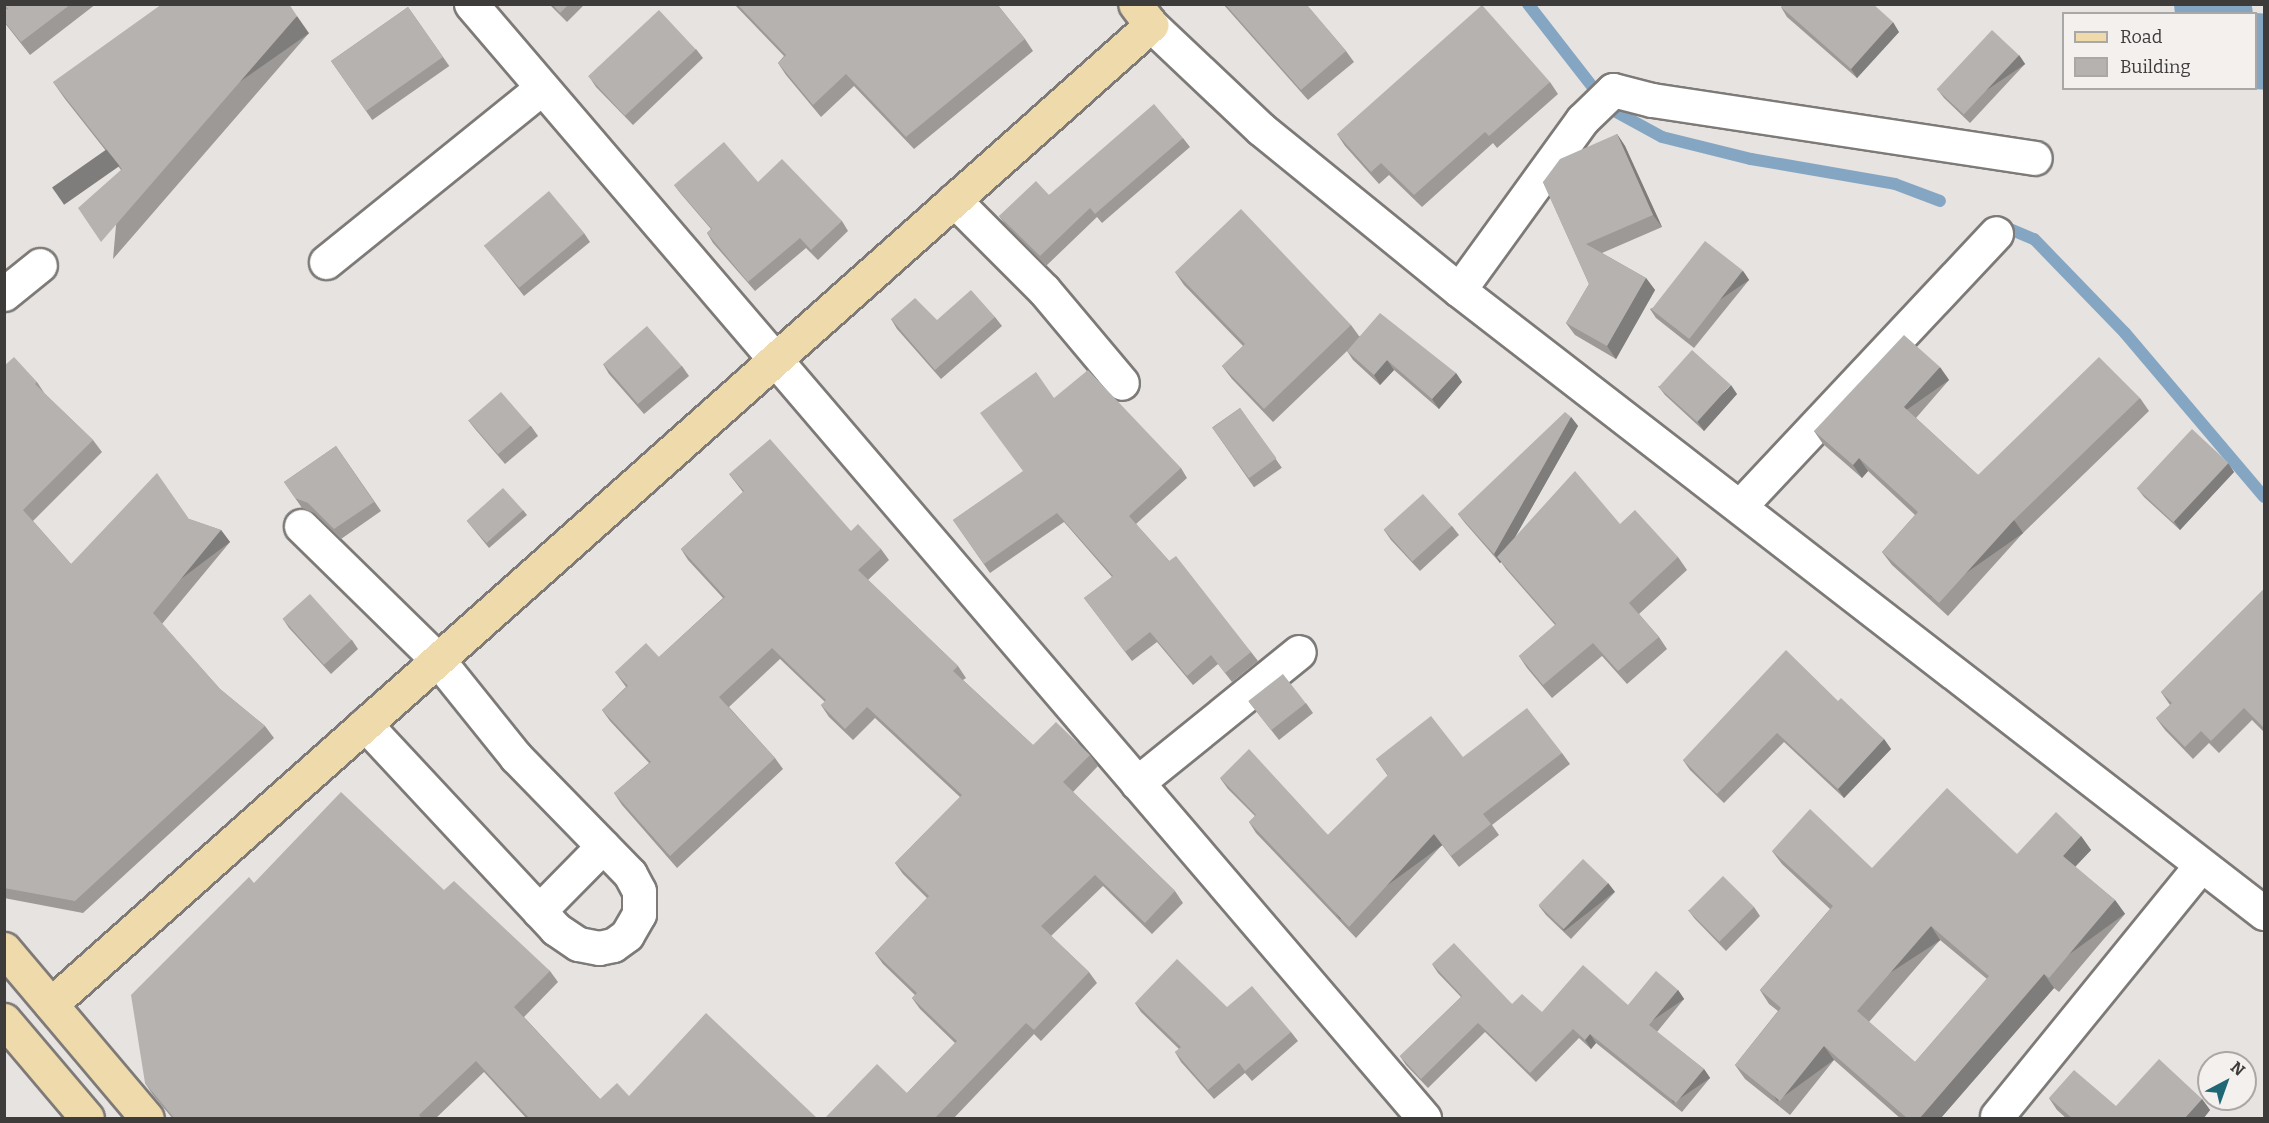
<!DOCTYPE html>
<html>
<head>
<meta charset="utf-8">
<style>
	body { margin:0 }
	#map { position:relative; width:2269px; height:1123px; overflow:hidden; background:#e6e3e1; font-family:Bitter,serif }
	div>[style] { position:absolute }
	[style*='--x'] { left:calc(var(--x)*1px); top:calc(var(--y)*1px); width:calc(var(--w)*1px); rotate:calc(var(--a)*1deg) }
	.stream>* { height:12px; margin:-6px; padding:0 6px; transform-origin:6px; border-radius:6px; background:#85a6c3 }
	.river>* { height:69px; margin:-34.5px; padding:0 34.5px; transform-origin:34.5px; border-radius:34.5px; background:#85a6c3 }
	.roads { filter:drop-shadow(2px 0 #7d7a78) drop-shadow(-2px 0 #7d7a78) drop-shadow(0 2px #7d7a78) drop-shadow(0 -2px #7d7a78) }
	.minor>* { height:33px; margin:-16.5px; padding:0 16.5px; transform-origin:16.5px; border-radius:16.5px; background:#fff }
	.major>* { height:33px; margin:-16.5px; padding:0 16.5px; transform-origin:16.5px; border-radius:16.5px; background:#efdaac }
	.wall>* { inset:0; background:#9c9997; transform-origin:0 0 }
	.shaded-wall>* { inset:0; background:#7f7d7b; transform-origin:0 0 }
	.building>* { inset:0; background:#b5b2b0; transform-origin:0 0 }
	span { translate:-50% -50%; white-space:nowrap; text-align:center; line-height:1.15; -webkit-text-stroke:6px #f3f0ee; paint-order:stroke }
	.frame { position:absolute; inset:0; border:6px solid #3d3c3b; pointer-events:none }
	.legend { position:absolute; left:2062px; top:12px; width:195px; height:78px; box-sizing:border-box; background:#f3f0ee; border:2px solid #aaa8a6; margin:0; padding:8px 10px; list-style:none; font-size:18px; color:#3d3c3b }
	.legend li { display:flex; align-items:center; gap:12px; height:30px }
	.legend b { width:30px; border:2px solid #aaa8a6 }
	.north { position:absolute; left:2197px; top:1051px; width:60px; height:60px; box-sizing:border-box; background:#f3f0ee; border:2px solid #aaa8a6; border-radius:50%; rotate:41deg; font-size:16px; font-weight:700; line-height:24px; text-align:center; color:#3d3c3b }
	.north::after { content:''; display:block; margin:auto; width:21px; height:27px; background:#206776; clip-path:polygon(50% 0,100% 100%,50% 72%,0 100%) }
</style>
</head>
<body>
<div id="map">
	<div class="stream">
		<i style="--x:1528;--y:4;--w:132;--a:52.1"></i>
		<i style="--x:1609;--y:108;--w:60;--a:28.7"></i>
		<i style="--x:1662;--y:137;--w:92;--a:13.9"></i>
		<i style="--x:1751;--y:159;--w:146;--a:9.8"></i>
		<i style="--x:1895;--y:184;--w:48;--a:20.7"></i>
		<i style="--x:1998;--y:224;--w:39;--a:23"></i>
		<i style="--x:2034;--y:239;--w:131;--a:45.9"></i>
		<i style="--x:2125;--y:333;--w:215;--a:49.7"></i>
	</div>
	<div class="river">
		<i style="--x:2208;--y:4;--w:14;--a:45"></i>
		<i style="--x:2256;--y:47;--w:11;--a:45"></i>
	</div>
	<div class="roads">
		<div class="minor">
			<i style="--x:471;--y:4;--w:1466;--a:49.45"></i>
			<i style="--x:1151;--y:25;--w:151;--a:43.4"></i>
			<i style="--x:1261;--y:129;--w:255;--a:39.1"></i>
			<i style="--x:1459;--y:290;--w:1018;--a:37.74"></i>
			<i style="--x:954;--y:200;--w:127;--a:45"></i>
			<i style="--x:1044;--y:290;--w:121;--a:50"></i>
			<i style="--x:326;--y:262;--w:277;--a:-38.9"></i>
			<i style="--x:1459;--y:290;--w:210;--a:-54.1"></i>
			<i style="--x:1582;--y:120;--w:43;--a:-44.1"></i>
			<i style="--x:1613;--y:90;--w:40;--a:14.4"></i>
			<i style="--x:1652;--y:100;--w:387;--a:8.6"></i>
			<i style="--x:4;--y:294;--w:46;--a:-38.9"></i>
			<i style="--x:1740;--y:506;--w:374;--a:-46.8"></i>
			<i style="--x:301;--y:526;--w:192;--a:44.4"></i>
			<i style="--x:438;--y:660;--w:124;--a:51.2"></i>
			<i style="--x:516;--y:757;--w:163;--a:45.7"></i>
			<i style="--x:630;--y:874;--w:19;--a:62"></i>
			<i style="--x:639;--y:891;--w:23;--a:90"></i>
			<i style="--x:639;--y:914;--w:24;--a:120"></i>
			<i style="--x:627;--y:935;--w:17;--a:144"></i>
			<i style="--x:613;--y:945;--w:14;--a:168"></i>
			<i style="--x:599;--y:948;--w:21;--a:-169"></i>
			<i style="--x:578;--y:944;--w:27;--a:-146"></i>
			<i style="--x:556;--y:929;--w:280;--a:-133"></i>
			<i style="--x:1137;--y:783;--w:208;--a:-39"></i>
			<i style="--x:539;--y:911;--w:91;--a:-45.4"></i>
			<i style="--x:1997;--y:1116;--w:323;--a:-50.9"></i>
		</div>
		<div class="major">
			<i style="--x:4;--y:949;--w:221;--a:49.8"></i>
			<i style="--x:51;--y:1004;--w:1473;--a:-41.67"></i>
			<i style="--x:1151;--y:25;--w:26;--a:-127"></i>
			<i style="--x:4;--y:1020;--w:128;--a:49.7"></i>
		</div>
	</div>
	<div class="wall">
		<i style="clip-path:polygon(4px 4px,96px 4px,30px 55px,4px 22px,7px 10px,4px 8px)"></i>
		<i style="clip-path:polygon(549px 4px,585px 4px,567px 22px)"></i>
		<i style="clip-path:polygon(734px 4px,997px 4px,1025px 39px,1033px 51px,914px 149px,854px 86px,821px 117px,786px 75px,778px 63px,784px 56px)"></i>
		<i style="clip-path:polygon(1223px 4px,1306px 4px,1346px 51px,1354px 62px,1308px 100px)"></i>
		<i style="left:408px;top:7px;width:72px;height:94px;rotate:55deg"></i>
		<i style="clip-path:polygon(1781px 7px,1899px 32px,1857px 78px,1787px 17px)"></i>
		<i style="clip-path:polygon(309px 33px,113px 259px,121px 170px,65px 99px,53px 82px)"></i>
		<i style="clip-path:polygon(696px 49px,703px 58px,633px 125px,596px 87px,590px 78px)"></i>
		<i style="clip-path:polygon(2019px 55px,2025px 64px,1970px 123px,1944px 98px,1937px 89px)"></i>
		<i style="clip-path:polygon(1550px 82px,1558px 94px,1497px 148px,1493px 143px,1422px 207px,1389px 175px,1379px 184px,1345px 146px,1337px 134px)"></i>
		<i style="clip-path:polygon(1617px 134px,1625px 146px,1662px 227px,1602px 253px,1646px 278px,1655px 290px,1616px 359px,1575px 335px,1566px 323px,1589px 284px,1543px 182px)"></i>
		<i style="clip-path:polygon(1183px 138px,1190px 147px,1102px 223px,1097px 217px,1046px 266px,1006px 225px,999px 216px)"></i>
		<i style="clip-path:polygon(758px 182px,842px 221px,848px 231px,818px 260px,806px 248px,755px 291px,713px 243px,707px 233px,711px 229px,681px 194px,674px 185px)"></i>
		<i style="clip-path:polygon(584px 233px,590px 242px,524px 296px,484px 245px)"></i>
		<i style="clip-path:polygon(1743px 271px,1749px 280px,1694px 348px,1656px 318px,1650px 309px)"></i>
		<i style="clip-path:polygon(1175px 272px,1351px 325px,1359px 336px,1456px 373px,1462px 382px,1439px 409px,1394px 370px,1380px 385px,1353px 360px,1347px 351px,1273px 422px,1232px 379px,1222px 366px,1243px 346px,1184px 285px)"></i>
		<i style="clip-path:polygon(995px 317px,1002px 326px,941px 379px,897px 329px,891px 319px,937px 320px)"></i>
		<i style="clip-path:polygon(603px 364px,682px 366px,689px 376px,644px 414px,609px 374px)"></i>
		<i style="clip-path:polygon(4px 366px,37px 382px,45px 394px,93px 440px,102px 452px,33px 521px,71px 564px,189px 519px,221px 530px,230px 542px,162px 624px,220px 689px,265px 726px,274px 738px,83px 913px,4px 898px)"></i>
		<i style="clip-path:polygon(1949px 380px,1916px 418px,1978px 475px,2140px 398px,2149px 411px,2023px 533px,1948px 616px,1892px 565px,1882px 552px,1915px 515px,1868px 471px,1862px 478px,1823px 444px,1814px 431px)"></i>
		<i style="clip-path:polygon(1658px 386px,1737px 394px,1704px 431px,1665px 395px)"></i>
		<i style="clip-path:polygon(1054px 398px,1181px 468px,1187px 478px,1136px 524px,1251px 652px,1258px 661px,1232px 682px,1218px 664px,1193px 685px,1157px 642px,1132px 661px,1084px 598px,1112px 577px,1064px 522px,990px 573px,953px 520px,1023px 472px)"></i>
		<i style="left:1240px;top:408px;width:73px;height:34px;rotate:55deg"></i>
		<i style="clip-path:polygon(1571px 417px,1578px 426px,1515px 537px,1620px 524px,1678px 557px,1687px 570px,1639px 614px,1659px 637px,1667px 649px,1627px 684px,1602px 656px,1552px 698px,1527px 668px,1519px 656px,1555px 625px,1506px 569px,1501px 562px,1500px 563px,1465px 523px,1458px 514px)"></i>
		<i style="clip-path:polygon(468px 420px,531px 426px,538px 436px,505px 464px,475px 429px)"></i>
		<i style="clip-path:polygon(336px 446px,381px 511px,341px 539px,314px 513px,302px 508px,284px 482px)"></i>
		<i style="clip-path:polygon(2228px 463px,2234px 472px,2180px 530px,2144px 497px,2137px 488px)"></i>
		<i style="clip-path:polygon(729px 474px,851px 531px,881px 549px,889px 560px,868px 580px,958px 666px,966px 678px,963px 680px,1033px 745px,1090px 755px,1098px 766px,1073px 792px,1175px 891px,1183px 903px,1152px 934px,1103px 886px,1051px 936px,1089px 972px,1097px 983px,1041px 1041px,1034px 1034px,953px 1119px,824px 1119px,907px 1093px,955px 1043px,920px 1009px,912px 998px,915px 995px,883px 964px,875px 953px,927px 898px,903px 874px,895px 863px,960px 797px,875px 718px,853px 740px,829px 717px,821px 705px,825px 702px,780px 659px,729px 707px,775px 758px,783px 769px,677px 868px,622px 805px,614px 793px,649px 763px,610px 721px,602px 710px,626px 687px,615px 672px,659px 657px,723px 598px,688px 560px,681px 549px,743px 492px)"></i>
		<i style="clip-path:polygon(523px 510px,527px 515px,489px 548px,467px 521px)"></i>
		<i style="clip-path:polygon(1452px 526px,1459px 535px,1420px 571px,1391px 540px,1384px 530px)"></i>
		<i style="clip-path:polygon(2265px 588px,2265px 733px,2252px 720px,2219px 753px,2209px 743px,2193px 759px,2165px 730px,2156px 718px,2170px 705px,2161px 692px)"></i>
		<i style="clip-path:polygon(283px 619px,352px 640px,358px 649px,331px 674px,289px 628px)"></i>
		<i style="clip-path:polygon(1838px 701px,1884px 739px,1891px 749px,1844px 798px,1784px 742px,1724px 803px,1690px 770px,1683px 760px)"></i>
		<i style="clip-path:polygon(1249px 702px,1306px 703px,1313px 713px,1279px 740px)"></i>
		<i style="clip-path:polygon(1562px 753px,1570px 764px,1492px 825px,1499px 835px,1459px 867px,1442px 845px,1356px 938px,1256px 833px,1249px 822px,1255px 816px,1228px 789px,1220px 778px,1328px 835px,1388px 776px,1376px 759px,1463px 757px)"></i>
		<i style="clip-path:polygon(evenodd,2081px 836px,2091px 850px,2075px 867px,2115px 900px,2125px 914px,2059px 992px,2054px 988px,1940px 1119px,1901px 1119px,1834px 1060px,1790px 1115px,1745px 1079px,1735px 1065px,1778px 1011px,1769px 1004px,1760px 990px,1830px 909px,1782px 864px,1772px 851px,1872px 868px,2017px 854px,2081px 836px,1940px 940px,1987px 979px,1915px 1062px,1869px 1022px,1940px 940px)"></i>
		<i style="clip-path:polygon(254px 883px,444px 890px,550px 971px,558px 982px,524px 1017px,600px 1099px,629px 1096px,818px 1119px,527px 1119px,484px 1072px,435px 1119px,173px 1119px,153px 1095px,145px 1083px)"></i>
		<i style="clip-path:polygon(1608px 883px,1615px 892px,1571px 939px,1546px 915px,1539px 906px)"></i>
		<i style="clip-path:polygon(1754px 907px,1760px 916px,1726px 951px,1695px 919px,1688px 910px)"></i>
		<i style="clip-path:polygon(1432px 964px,1512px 1004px,1542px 1012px,1628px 1005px,1678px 990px,1684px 999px,1657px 1032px,1704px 1069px,1710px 1078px,1682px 1112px,1596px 1043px,1591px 1049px,1579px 1038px,1536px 1082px,1485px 1032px,1428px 1088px,1406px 1065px,1400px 1056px,1461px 997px,1438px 973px)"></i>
		<i style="clip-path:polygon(1135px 1003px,1227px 1007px,1291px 1032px,1298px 1041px,1252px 1081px,1245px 1073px,1214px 1099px,1181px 1062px,1175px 1052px,1179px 1049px,1141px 1012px)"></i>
		<i style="clip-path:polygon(2049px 1098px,2116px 1106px,2202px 1099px,2210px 1110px,2203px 1119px,2067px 1119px,2057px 1110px)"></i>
	</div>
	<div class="shaded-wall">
		<i style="left:297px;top:16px;width:21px;height:299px;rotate:55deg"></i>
		<i style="clip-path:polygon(1893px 22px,1899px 32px,1857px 78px,1851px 69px)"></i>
		<i style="left:2019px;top:55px;width:11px;height:81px;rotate:56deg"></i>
		<i style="clip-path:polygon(1617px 134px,1625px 146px,1662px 227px,1653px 215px)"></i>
		<i style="left:1743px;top:271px;width:11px;height:88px;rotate:56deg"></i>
		<i style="clip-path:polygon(1646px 278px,1655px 290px,1616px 359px,1607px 346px)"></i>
		<i style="clip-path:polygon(1387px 360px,1394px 370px,1380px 385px,1374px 375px)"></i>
		<i style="left:1940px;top:367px;width:16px;height:54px;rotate:55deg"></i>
		<i style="clip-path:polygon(1456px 373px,1462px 382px,1439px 409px,1432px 399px)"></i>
		<i style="clip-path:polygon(1731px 385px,1737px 394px,1704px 431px,1697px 421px)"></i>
		<i style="clip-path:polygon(1571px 417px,1578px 426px,1501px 562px,1497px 557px,1501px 562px,1500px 563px,1494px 554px)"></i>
		<i style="clip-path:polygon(1859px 458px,1868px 471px,1862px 478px,1853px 465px)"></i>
		<i style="clip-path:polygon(2228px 463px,2234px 472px,2180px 530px,2173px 520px)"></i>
		<i style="left:2014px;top:520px;width:16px;height:112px;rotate:55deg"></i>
		<i style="left:221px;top:530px;width:15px;height:107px;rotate:53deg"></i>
		<i style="clip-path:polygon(1884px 739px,1891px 749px,1844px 798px,1838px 789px)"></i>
		<i style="left:1434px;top:834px;width:14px;height:126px;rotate:54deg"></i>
		<i style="clip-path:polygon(2081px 836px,2091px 850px,2072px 870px,2063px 856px)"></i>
		<i style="left:1608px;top:883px;width:11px;height:64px;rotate:52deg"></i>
		<i style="left:2115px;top:900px;width:17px;height:102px;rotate:54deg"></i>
		<i style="left:1931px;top:926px;width:17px;height:113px;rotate:57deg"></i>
		<i style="clip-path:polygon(2044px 974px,2054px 988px,1940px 1119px,1919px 1119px)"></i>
		<i style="left:1678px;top:990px;width:11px;height:45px;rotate:56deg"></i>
		<i style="clip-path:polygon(1590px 1034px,1596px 1043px,1591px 1049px,1585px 1040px)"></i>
		<i style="left:1824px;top:1046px;width:17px;height:70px;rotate:54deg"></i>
		<i style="left:1704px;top:1069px;width:11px;height:44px;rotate:56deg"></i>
		<i style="clip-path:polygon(2202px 1099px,2210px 1110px,2203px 1119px,2184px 1119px)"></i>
	</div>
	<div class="building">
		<i style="clip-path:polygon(4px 4px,71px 4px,21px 42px,4px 21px,4px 12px,8px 9px)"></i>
		<i style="clip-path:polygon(162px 4px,289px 4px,297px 16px,101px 242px,78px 208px,122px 169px,53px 82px)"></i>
		<i style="clip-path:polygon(552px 4px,569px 4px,560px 13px)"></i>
		<i style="clip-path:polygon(737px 4px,997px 4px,1025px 39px,906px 137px,846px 74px,813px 105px,778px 63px,786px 55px)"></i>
		<i style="clip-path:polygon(1225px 4px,1306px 4px,1346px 51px,1301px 90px)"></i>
		<i style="clip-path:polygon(1783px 4px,1873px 4px,1893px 22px,1851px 69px,1781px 7px)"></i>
		<i style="clip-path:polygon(1482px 5px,1550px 82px,1489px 136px,1485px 132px,1414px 195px,1381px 163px,1371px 172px,1337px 134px)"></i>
		<i style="left:408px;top:7px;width:61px;height:94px;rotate:55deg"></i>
		<i style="left:659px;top:10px;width:54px;height:97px;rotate:47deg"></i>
		<i style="left:1992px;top:30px;width:37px;height:81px;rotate:43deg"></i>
		<i style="clip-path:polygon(1154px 104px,1183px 138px,1095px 214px,1090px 208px,1040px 256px,999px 216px,1036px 181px,1049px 195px)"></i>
		<i style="clip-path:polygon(1617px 134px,1653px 215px,1586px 244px,1646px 278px,1607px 346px,1566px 323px,1589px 284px,1543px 182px,1560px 159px)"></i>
		<i style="clip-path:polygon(724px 142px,758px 182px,782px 159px,842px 221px,811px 250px,800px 238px,748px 282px,707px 233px,712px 229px,674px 185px)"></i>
		<i style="left:549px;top:191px;width:55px;height:85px;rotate:50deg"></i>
		<i style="clip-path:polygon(1241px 209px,1351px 325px,1264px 409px,1222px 366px,1245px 344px,1175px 272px)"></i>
		<i style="left:1705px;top:241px;width:48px;height:87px;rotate:38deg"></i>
		<i style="clip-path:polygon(971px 290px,995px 317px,935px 370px,891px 319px,915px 298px,937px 320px)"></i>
		<i style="clip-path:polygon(1380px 313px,1456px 373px,1432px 399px,1387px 360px,1374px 375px,1347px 351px)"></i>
		<i style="left:647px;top:326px;width:53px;height:58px;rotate:49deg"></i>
		<i style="clip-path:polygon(1904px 335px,1940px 367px,1904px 407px,1978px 475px,2099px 357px,2140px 398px,2014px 520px,1939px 603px,1882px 552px,1918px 512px,1859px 458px,1853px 465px,1814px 431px)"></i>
		<i style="left:1692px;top:350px;width:52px;height:50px;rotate:42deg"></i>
		<i style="clip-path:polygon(14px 357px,37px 382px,35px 384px,93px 440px,23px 510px,71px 564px,157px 473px,189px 519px,221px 530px,153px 613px,220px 689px,265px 726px,75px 901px,4px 888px,4px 366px)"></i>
		<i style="clip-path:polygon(1088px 370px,1181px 468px,1129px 516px,1169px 561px,1176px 556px,1251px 652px,1225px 673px,1211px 655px,1187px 676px,1150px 632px,1125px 652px,1084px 598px,1113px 576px,1057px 513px,984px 564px,953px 520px,1023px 471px,980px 413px,1036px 372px,1054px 398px)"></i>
		<i style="left:501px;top:392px;width:45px;height:43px;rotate:49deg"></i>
		<i style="left:1240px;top:408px;width:62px;height:34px;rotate:54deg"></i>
		<i style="clip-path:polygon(1565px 412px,1571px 417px,1494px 554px,1458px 514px)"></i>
		<i style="left:2192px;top:429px;width:50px;height:81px;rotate:43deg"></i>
		<i style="clip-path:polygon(770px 439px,851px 531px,858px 524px,881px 549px,858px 570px,958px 666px,953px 671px,1033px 745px,1056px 722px,1090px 755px,1063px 782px,1175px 891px,1145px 923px,1095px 875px,1041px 926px,1089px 972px,1034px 1030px,1026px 1023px,934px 1119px,824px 1119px,877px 1064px,907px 1093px,957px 1041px,912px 998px,917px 993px,875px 953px,929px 896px,895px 863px,962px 795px,867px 707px,845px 729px,821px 705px,826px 700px,772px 648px,719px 697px,775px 758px,670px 856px,614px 793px,651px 762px,602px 710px,628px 686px,615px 672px,646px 643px,659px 657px,725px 597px,681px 549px,744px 491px,729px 474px)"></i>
		<i style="clip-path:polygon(336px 446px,374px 502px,334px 529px,308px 503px,295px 498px,284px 482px)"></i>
		<i style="clip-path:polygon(1575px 471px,1620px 524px,1635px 510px,1678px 557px,1629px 603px,1659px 637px,1618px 671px,1593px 643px,1543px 685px,1519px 656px,1556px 624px,1497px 557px)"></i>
		<i style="left:503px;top:488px;width:30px;height:49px;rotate:48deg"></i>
		<i style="left:1423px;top:494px;width:43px;height:53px;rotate:48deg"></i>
		<i style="clip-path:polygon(2265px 588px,2265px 729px,2244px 708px,2211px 741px,2201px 731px,2185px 747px,2156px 718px,2172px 703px,2161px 692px)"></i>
		<i style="left:310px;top:594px;width:62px;height:37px;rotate:48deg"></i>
		<i style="clip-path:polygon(1786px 650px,1838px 701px,1841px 698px,1884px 739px,1838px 789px,1777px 733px,1717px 794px,1683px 760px)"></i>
		<i style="left:1283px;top:674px;width:37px;height:44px;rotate:52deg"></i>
		<i style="clip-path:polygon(1527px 708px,1562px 753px,1483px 814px,1491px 824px,1451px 856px,1434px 834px,1349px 927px,1249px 822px,1256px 815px,1220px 778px,1249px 749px,1328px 835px,1388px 775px,1376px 759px,1431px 716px,1463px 757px)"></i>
		<i style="clip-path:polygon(evenodd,1947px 788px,2017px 854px,2056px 812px,2081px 836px,2063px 856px,2115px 900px,2049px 978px,2044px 974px,1919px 1119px,1908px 1119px,1824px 1046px,1780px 1101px,1735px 1065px,1781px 1008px,1760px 990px,1833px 906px,1772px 851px,1810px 809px,1872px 868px,1947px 788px,1931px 926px,1989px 976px,1915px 1062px,1857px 1011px,1931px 926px)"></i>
		<i style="clip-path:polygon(341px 792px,444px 890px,454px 881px,550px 971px,514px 1007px,600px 1099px,617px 1083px,629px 1096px,706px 1013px,818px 1119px,530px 1119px,476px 1061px,419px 1115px,422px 1119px,175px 1119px,145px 1083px,131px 995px,249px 877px,254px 883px)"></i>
		<i style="left:1583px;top:859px;width:35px;height:64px;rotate:44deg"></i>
		<i style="left:1723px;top:876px;width:44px;height:49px;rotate:45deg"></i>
		<i style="clip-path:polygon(1454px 943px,1512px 1004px,1522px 994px,1542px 1012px,1583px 965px,1628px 1005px,1656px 971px,1678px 990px,1649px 1025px,1704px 1069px,1676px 1103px,1590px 1034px,1585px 1040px,1573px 1029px,1530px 1073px,1478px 1023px,1421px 1079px,1400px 1056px,1462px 996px,1432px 964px)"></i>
		<i style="clip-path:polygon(1177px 959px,1227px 1007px,1252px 986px,1291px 1032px,1245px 1071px,1239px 1063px,1208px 1090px,1175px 1052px,1181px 1047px,1135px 1003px)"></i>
		<i style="clip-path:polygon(2159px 1059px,2202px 1099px,2184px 1119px,2073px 1119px,2049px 1098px,2074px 1070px,2116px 1106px)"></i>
	</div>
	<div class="frame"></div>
	<ul class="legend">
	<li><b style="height:8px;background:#efdaac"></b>Road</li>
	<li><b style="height:16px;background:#b5b2b0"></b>Building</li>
	</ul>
	<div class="north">N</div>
</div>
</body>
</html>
